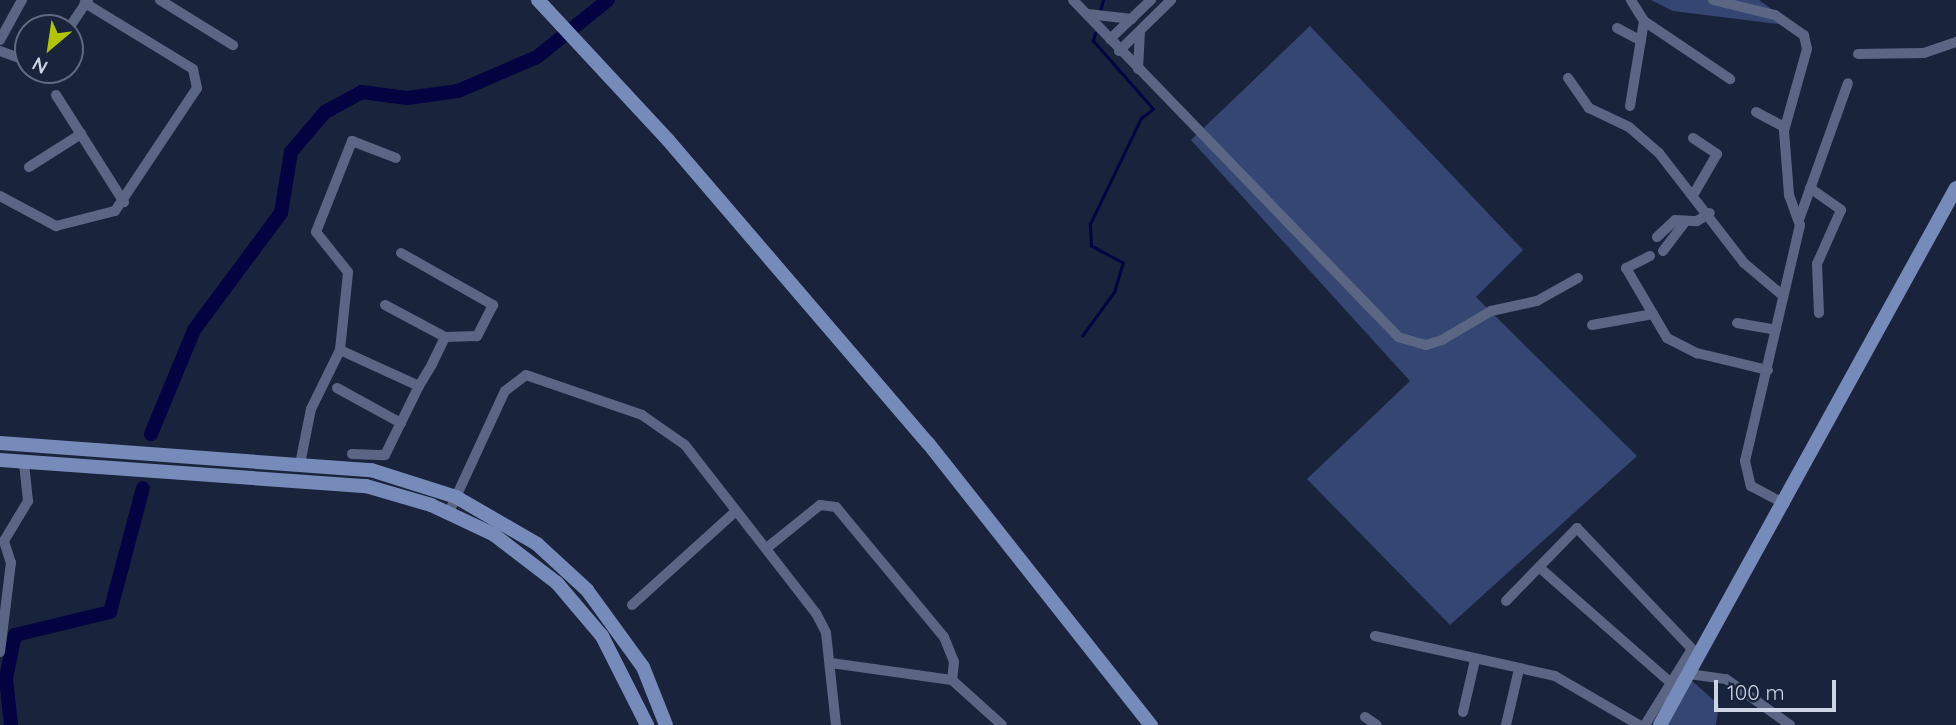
<!DOCTYPE html>
<html>
<head>
<meta charset="utf-8">
<style>
	body { margin:0 }
	#map { position:relative; width:1956px; height:725px; overflow:hidden; background:#1a233c; font-family:Quicksand,sans-serif }
	div>[style] { position:absolute }
	[style*='--x'] { left:calc(var(--x)*1px); top:calc(var(--y)*1px); width:calc(var(--w)*1px); rotate:calc(var(--a)*1deg) }
	.green>* { inset:0; background:#354672 }
	.stream>* { height:2.5px; margin:-1.25px; padding:0 1.25px; transform-origin:1.25px; border-radius:1.25px; background:#020340 }
	.river>* { height:14px; margin:-7px; padding:0 7px; transform-origin:7px; border-radius:7px; background:#020340 }
	.street>* { height:10px; margin:-5px; padding:0 5px; transform-origin:5px; border-radius:5px; background:#5a6684 }
	.secondary>* { height:14px; margin:-7px; padding:0 7px; transform-origin:7px; border-radius:7px; background:#778bba }
	span { translate:-50% -50%; white-space:nowrap; text-align:center; line-height:1.15; -webkit-text-stroke:5px #1a233c; paint-order:stroke }
	.north { position:absolute; left:14px; top:14px; width:70px; height:70px; box-sizing:border-box; background:#1a233c; border:2px solid #626a7f; border-radius:50%; rotate:209deg; font-size:19px; font-weight:700; line-height:28px; text-align:center; color:#cdd4e4 }
	.north::after { content:''; display:block; margin:auto; width:24px; height:32px; background:#b1c500; clip-path:polygon(50% 0,100% 100%,50% 72%,0 100%) }
	.scale { position:absolute; left:1714px; top:680px; width:122px; height:32px; box-sizing:border-box; border:4px solid #cdd4e4; border-top:0; padding-left:9px; font-size:21px; line-height:24px; white-space:nowrap; color:#cdd4e4; -webkit-text-stroke:5px #1a233c; paint-order:stroke }
</style>
</head>
<body>
<div id="map">
	<div class="green">
		<i style="clip-path:polygon(1651px 0,1759px 0,1794px 26px,1673px 11px)"></i>
		<i style="clip-path:polygon(1310px 26px,1523px 250px,1476px 297px,1637px 456px,1450px 625px,1307px 479px,1410px 381px,1191px 140px)"></i>
		<i style="clip-path:polygon(1691px 680px,1719px 705px,1716px 725px,1667px 725px)"></i>
	</div>
	<div class="stream">
		<i style="--x:1099;--y:14;--w:15;--a:-74"></i>
		<i style="--x:1082;--y:336;--w:54;--a:-54"></i>
		<i style="--x:1114;--y:292;--w:30;--a:-73"></i>
		<i style="--x:1123;--y:263;--w:36;--a:-152"></i>
		<i style="--x:1091;--y:246;--w:22;--a:-93"></i>
		<i style="--x:1090;--y:224;--w:118;--a:-64.3"></i>
		<i style="--x:1141;--y:118;--w:15;--a:-37"></i>
		<i style="--x:1153;--y:109;--w:91;--a:-131.4"></i>
		<i style="--x:1093;--y:41;--w:8;--a:-76"></i>
	</div>
	<div class="river">
		<i style="--x:151;--y:434;--w:113;--a:-67.5"></i>
		<i style="--x:194;--y:330;--w:146;--a:-53.4"></i>
		<i style="--x:281;--y:213;--w:62;--a:-80.7"></i>
		<i style="--x:291;--y:152;--w:52;--a:-49.6"></i>
		<i style="--x:325;--y:112;--w:42;--a:-28.4"></i>
		<i style="--x:362;--y:92;--w:45;--a:7.6"></i>
		<i style="--x:407;--y:98;--w:51;--a:-7.8"></i>
		<i style="--x:458;--y:91;--w:86;--a:-23.3"></i>
		<i style="--x:537;--y:57;--w:91;--a:-38.8"></i>
		<i style="--x:11;--y:725;--w:47;--a:-96.1"></i>
		<i style="--x:6;--y:678;--w:44;--a:-78.2"></i>
		<i style="--x:15;--y:635;--w:98;--a:-13.6"></i>
		<i style="--x:110;--y:612;--w:128;--a:-75.1"></i>
	</div>
	<div class="street">
		<i style="--x:160;--y:0;--w:86;--a:31.7"></i>
		<i style="--x:1073;--y:0;--w:468;--a:46"></i>
		<i style="--x:1398;--y:337;--w:29;--a:16"></i>
		<i style="--x:1426;--y:345;--w:17;--a:-17"></i>
		<i style="--x:1442;--y:340;--w:57;--a:-30.6"></i>
		<i style="--x:1491;--y:311;--w:47;--a:-12.3"></i>
		<i style="--x:1537;--y:301;--w:47;--a:-29.3"></i>
		<i style="--x:1713;--y:0;--w:64;--a:13.6"></i>
		<i style="--x:1775;--y:15;--w:35;--a:35"></i>
		<i style="--x:1804;--y:35;--w:14;--a:78"></i>
		<i style="--x:1807;--y:49;--w:85;--a:105.7"></i>
		<i style="--x:1784;--y:131;--w:64;--a:85.5"></i>
		<i style="--x:1789;--y:195;--w:32;--a:70"></i>
		<i style="--x:1800;--y:225;--w:242;--a:103.1"></i>
		<i style="--x:1745;--y:461;--w:26;--a:77"></i>
		<i style="--x:1751;--y:486;--w:38;--a:28"></i>
		<i style="--x:1088;--y:14;--w:44;--a:6.5"></i>
		<i style="--x:1644;--y:21;--w:104;--a:34"></i>
		<i style="--x:69;--y:28;--w:34;--a:-56"></i>
		<i style="--x:1617;--y:28;--w:27;--a:28"></i>
		<i style="--x:1110;--y:39;--w:57;--a:-43.6"></i>
		<i style="--x:0;--y:40;--w:46;--a:-61.2"></i>
		<i style="--x:0;--y:51;--w:30;--a:20"></i>
		<i style="--x:1119;--y:51;--w:73;--a:-44.4"></i>
		<i style="--x:1858;--y:54;--w:66;--a:-0.9"></i>
		<i style="--x:1924;--y:53;--w:34;--a:-19"></i>
		<i style="--x:1138;--y:69;--w:36;--a:-87"></i>
		<i style="--x:1568;--y:78;--w:37;--a:55"></i>
		<i style="--x:1589;--y:108;--w:44;--a:25.4"></i>
		<i style="--x:1629;--y:127;--w:40;--a:41"></i>
		<i style="--x:1659;--y:153;--w:139;--a:52.3"></i>
		<i style="--x:1744;--y:263;--w:48;--a:40"></i>
		<i style="--x:56;--y:95;--w:127;--a:57.6"></i>
		<i style="--x:1630;--y:106;--w:86;--a:-80.6"></i>
		<i style="--x:1644;--y:21;--w:25;--a:-122"></i>
		<i style="--x:1756;--y:112;--w:32;--a:28"></i>
		<i style="--x:1693;--y:138;--w:29;--a:34"></i>
		<i style="--x:1717;--y:154;--w:44;--a:120.1"></i>
		<i style="--x:29;--y:167;--w:62;--a:-32.4"></i>
		<i style="--x:1810;--y:188;--w:38;--a:35"></i>
		<i style="--x:1841;--y:210;--w:59;--a:114"></i>
		<i style="--x:1817;--y:264;--w:49;--a:87.7"></i>
		<i style="--x:0;--y:196;--w:64;--a:28.2"></i>
		<i style="--x:56;--y:226;--w:61;--a:-14.3"></i>
		<i style="--x:115;--y:211;--w:148;--a:-56.3"></i>
		<i style="--x:197;--y:88;--w:19;--a:-102"></i>
		<i style="--x:193;--y:69;--w:127;--a:-148.6"></i>
		<i style="--x:1800;--y:217;--w:142;--a:-70.3"></i>
		<i style="--x:1657;--y:237;--w:25;--a:-43"></i>
		<i style="--x:1675;--y:220;--w:22;--a:3"></i>
		<i style="--x:1697;--y:221;--w:15;--a:-32"></i>
		<i style="--x:1663;--y:251;--w:38;--a:-53"></i>
		<i style="--x:401;--y:253;--w:106;--a:29.5"></i>
		<i style="--x:493;--y:305;--w:35;--a:117"></i>
		<i style="--x:477;--y:336;--w:32;--a:178"></i>
		<i style="--x:1650;--y:256;--w:27;--a:153"></i>
		<i style="--x:1626;--y:268;--w:81;--a:59.6"></i>
		<i style="--x:1667;--y:338;--w:34;--a:27"></i>
		<i style="--x:1697;--y:353;--w:73;--a:13.5"></i>
		<i style="--x:1737;--y:323;--w:39;--a:10"></i>
		<i style="--x:1592;--y:325;--w:62;--a:-10.2"></i>
		<i style="--x:340;--y:350;--w:78;--a:-84.1"></i>
		<i style="--x:348;--y:272;--w:51;--a:-128.7"></i>
		<i style="--x:316;--y:232;--w:98;--a:-68.4"></i>
		<i style="--x:352;--y:141;--w:47;--a:21.1"></i>
		<i style="--x:337;--y:388;--w:73;--a:28.7"></i>
		<i style="--x:352;--y:454;--w:33;--a:2"></i>
		<i style="--x:385;--y:455;--w:77;--a:-63.8"></i>
		<i style="--x:300;--y:464;--w:56;--a:-78.7"></i>
		<i style="--x:311;--y:409;--w:66;--a:-63.8"></i>
		<i style="--x:340;--y:350;--w:87;--a:24.5"></i>
		<i style="--x:419;--y:386;--w:26;--a:-59"></i>
		<i style="--x:432;--y:364;--w:30;--a:-64"></i>
		<i style="--x:445;--y:337;--w:68;--a:-151.9"></i>
		<i style="--x:449;--y:512;--w:133;--a:-65.2"></i>
		<i style="--x:505;--y:391;--w:26;--a:-37"></i>
		<i style="--x:526;--y:375;--w:123;--a:19"></i>
		<i style="--x:642;--y:415;--w:52;--a:34.9"></i>
		<i style="--x:685;--y:445;--w:213;--a:52.1"></i>
		<i style="--x:816;--y:613;--w:22;--a:63"></i>
		<i style="--x:826;--y:633;--w:93;--a:83.8"></i>
		<i style="--x:768;--y:547;--w:67;--a:-38.9"></i>
		<i style="--x:820;--y:505;--w:16;--a:7"></i>
		<i style="--x:836;--y:507;--w:169;--a:50.3"></i>
		<i style="--x:944;--y:637;--w:27;--a:68"></i>
		<i style="--x:954;--y:662;--w:18;--a:96"></i>
		<i style="--x:1540;--y:568;--w:174;--a:41.3"></i>
		<i style="--x:1506;--y:601;--w:102;--a:-45.8"></i>
		<i style="--x:1577;--y:528;--w:177;--a:46.4"></i>
		<i style="--x:632;--y:605;--w:140;--a:-42.1"></i>
		<i style="--x:1375;--y:636;--w:184;--a:12.5"></i>
		<i style="--x:1555;--y:676;--w:97;--a:30.3"></i>
		<i style="--x:0;--y:652;--w:90;--a:-83"></i>
		<i style="--x:11;--y:563;--w:23;--a:-108"></i>
		<i style="--x:4;--y:541;--w:47;--a:-59"></i>
		<i style="--x:28;--y:501;--w:39;--a:-96"></i>
		<i style="--x:831;--y:663;--w:122;--a:8"></i>
		<i style="--x:952;--y:680;--w:67;--a:42"></i>
		<i style="--x:1689;--y:674;--w:37;--a:8"></i>
		<i style="--x:1726;--y:679;--w:79;--a:35.7"></i>
		<i style="--x:1463;--y:712;--w:53;--a:-77"></i>
		<i style="--x:1365;--y:717;--w:14;--a:34"></i>
		<i style="--x:1506;--y:725;--w:57;--a:-76.9"></i>
		<i style="--x:1645;--y:725;--w:89;--a:-58.3"></i>
	</div>
	<div class="secondary">
		<i style="--x:538;--y:0;--w:191;--a:47.1"></i>
		<i style="--x:668;--y:140;--w:399;--a:49.4"></i>
		<i style="--x:928;--y:443;--w:360;--a:51.7"></i>
		<i style="--x:0;--y:443;--w:372;--a:4.2"></i>
		<i style="--x:371;--y:470;--w:89;--a:17.6"></i>
		<i style="--x:456;--y:497;--w:94;--a:30.1"></i>
		<i style="--x:537;--y:544;--w:68;--a:42.6"></i>
		<i style="--x:587;--y:590;--w:95;--a:54"></i>
		<i style="--x:643;--y:667;--w:62;--a:68.4"></i>
		<i style="--x:0;--y:460;--w:367;--a:4.1"></i>
		<i style="--x:366;--y:486;--w:68;--a:16.3"></i>
		<i style="--x:431;--y:505;--w:68;--a:25.1"></i>
		<i style="--x:493;--y:534;--w:81;--a:37.4"></i>
		<i style="--x:557;--y:583;--w:70;--a:49.7"></i>
		<i style="--x:602;--y:636;--w:100;--a:63.2"></i>
		<i style="--x:1660;--y:725;--w:613;--a:-61.14"></i>
	</div>
	<div class="north">N</div>
	<div class="scale">100 m</div>
</div>
</body>
</html>
